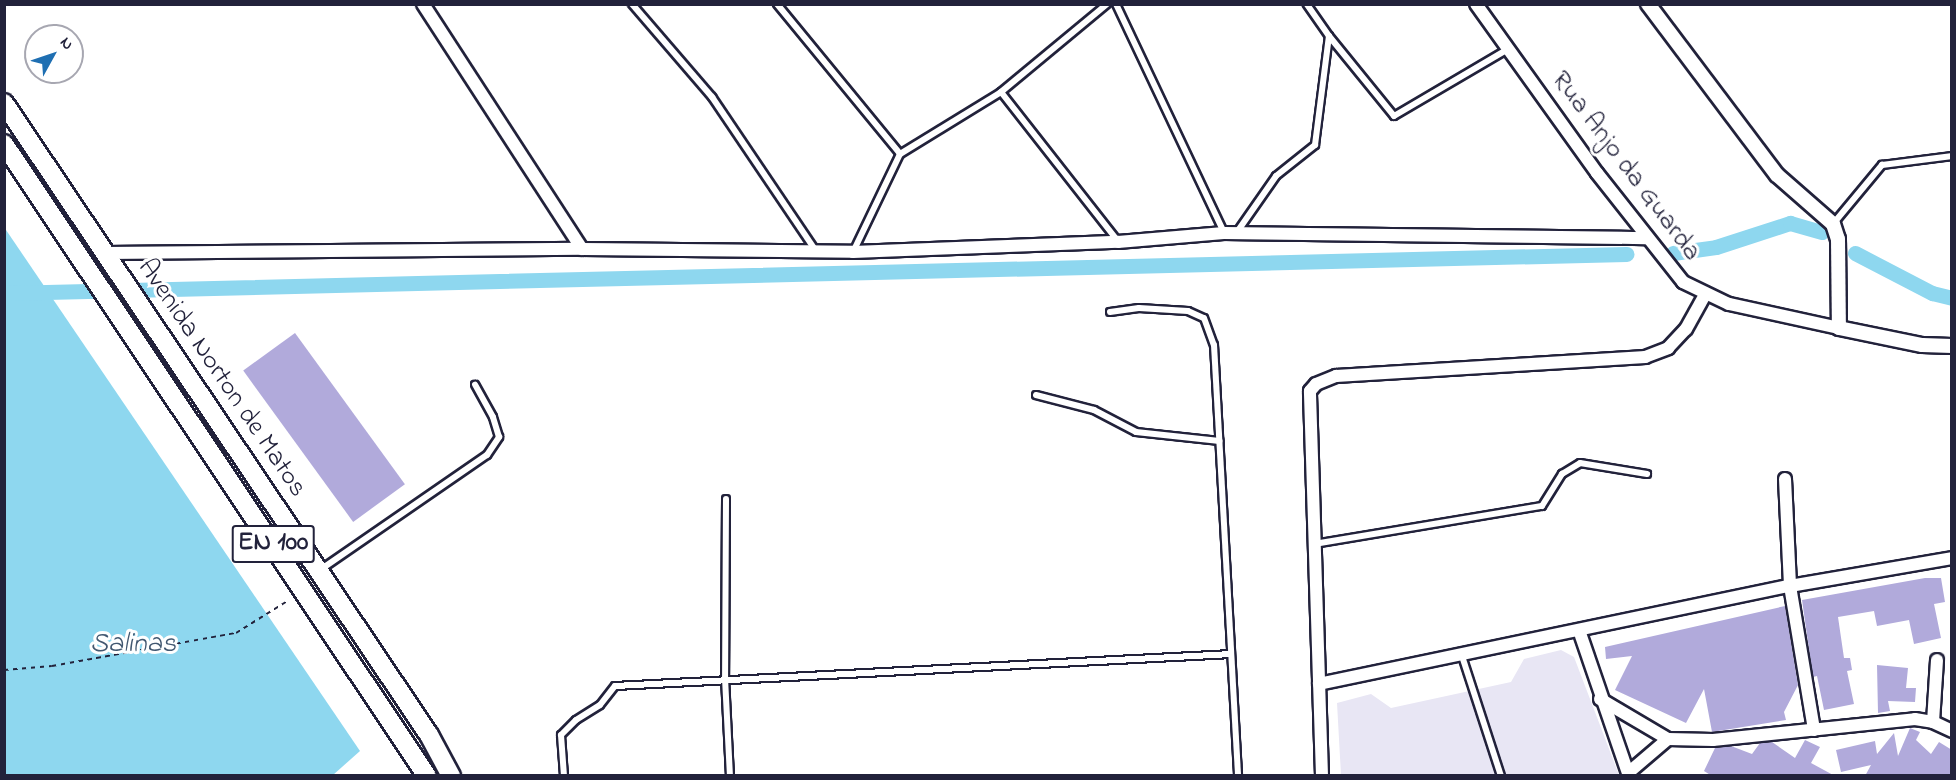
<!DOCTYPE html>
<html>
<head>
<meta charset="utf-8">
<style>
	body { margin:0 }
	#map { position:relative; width:1956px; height:780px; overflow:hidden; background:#fff; font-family:"Indie Flower",sans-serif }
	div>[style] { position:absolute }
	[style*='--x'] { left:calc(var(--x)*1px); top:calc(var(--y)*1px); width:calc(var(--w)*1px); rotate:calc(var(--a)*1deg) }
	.built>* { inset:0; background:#e8e6f4 }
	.water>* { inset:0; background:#8ed7ef }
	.canal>* { height:15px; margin:-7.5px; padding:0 7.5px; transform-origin:7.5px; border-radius:7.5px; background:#8ed7ef }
	.building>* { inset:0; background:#b1aadb; transform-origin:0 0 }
	.path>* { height:2px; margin-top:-1px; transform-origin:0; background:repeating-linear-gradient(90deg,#22223b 0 4.5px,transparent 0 9px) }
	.roads { filter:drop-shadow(2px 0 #22223b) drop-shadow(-2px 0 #22223b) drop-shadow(0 2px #22223b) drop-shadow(0 -2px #22223b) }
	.service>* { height:6px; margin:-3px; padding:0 3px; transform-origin:3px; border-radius:3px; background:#fff }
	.minor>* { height:12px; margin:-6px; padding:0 6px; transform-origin:6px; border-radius:6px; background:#fff }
	.tertiary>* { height:14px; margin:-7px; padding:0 7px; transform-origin:7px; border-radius:7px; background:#fff }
	.primary>* { height:18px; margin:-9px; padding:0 9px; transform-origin:9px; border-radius:9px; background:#fff }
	span { translate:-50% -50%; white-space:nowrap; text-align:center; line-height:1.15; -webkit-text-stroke:6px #fff; paint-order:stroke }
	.shield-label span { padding:2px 4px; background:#fff; border:2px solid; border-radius:4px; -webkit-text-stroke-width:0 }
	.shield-label { font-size:26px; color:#22223b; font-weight:700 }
	.street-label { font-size:27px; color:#22223b }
	.water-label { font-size:28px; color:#425871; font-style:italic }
	.frame { position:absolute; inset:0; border:6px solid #22223b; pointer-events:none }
	.north { position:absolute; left:24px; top:24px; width:60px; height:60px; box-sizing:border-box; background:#fff; border:2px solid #a7a7b1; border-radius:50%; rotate:50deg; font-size:16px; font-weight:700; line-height:24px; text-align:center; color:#22223b }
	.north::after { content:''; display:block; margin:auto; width:21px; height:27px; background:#1f6fb2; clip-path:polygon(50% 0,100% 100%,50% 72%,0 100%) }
</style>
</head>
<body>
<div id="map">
	<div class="built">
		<i style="clip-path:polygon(1561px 650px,1574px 657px,1619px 775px,1341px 775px,1337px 703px,1371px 694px,1391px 708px,1511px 682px,1524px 659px)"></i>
	</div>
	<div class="water">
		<i style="clip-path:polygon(4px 227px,360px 751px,333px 775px,5px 775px)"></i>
	</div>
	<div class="canal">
		<i style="--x:1673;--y:253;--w:43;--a:-7.9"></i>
		<i style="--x:1716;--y:247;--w:78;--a:-18"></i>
		<i style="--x:1790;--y:223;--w:33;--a:16"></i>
		<i style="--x:1855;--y:253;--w:87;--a:27.5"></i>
		<i style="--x:1932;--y:293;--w:21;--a:14"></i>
		<i style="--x:4;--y:293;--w:1623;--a:-1.38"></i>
	</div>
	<div class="building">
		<i style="left:295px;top:333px;width:187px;height:64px;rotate:54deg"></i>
		<i style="clip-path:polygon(1925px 578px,1941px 578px,1945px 602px,1934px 604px,1941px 638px,1914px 644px,1909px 620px,1877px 626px,1874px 611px,1838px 617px,1844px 658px,1850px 658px,1852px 670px,1847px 671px,1854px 704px,1824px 710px,1817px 676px,1813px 677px,1802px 600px)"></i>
		<i style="clip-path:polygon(1785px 606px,1798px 685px,1784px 712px,1786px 720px,1712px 732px,1704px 689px,1686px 723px,1615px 690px,1632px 656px,1606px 659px,1605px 647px)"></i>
		<i style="clip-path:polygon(1877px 665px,1908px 668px,1906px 688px,1916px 688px,1915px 702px,1888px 701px,1890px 711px,1878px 713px)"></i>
		<i style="clip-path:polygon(1910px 728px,1920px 732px,1916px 740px,1931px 754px,1939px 742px,1952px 750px,1952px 776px,1865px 776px,1871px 765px,1841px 772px,1836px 750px,1875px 741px,1877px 754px,1894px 733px,1898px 756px)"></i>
		<i style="clip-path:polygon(1805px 740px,1820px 747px,1811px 763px,1835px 776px,1712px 776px,1704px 771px,1715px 748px,1731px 746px,1752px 754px,1760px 743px,1772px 742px,1795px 758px)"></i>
	</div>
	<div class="path">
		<i style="--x:4;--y:670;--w:48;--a:-4.8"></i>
		<i style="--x:52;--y:666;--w:187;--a:-10.2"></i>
		<i style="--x:236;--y:633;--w:62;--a:-31.9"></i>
	</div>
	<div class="roads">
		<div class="service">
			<i style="--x:632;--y:4;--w:123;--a:49.3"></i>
			<i style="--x:712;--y:97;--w:186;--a:56"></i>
			<i style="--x:777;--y:4;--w:194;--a:50.6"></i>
			<i style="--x:900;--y:154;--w:109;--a:115.6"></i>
			<i style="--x:1116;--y:4;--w:252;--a:64.7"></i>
			<i style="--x:1329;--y:36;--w:103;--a:50.9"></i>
			<i style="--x:1394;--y:116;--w:132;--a:-30.4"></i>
			<i style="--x:1001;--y:92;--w:189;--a:51.9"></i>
			<i style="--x:900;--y:154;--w:119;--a:-31.5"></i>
			<i style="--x:1001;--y:92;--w:138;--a:-39.7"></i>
			<i style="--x:1833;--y:224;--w:77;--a:-50.3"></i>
			<i style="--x:1882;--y:165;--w:71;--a:-7.3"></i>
			<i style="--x:1237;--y:232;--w:68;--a:-55.1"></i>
			<i style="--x:1276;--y:176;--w:50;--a:-38.5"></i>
			<i style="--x:1315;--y:145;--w:110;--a:-82.7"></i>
			<i style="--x:1329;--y:36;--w:39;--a:-125"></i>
			<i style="--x:1110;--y:312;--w:29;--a:-8"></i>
			<i style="--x:1139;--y:308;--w:49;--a:3.5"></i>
			<i style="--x:1188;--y:311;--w:17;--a:24"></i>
			<i style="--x:1204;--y:318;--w:29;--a:70"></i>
			<i style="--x:1214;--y:345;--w:432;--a:86.8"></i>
			<i style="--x:1036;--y:395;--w:60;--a:14.5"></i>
			<i style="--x:1094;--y:410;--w:47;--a:27.6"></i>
			<i style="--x:1136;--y:432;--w:84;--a:6.1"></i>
			<i style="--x:726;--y:499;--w:179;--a:90.3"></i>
			<i style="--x:725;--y:678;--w:98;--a:87.1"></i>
			<i style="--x:1314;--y:544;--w:231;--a:-9.5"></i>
			<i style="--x:1542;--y:506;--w:38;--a:-58"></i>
			<i style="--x:1562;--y:474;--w:21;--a:-31"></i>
			<i style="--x:1580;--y:463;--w:68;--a:9.3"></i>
			<i style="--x:320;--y:570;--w:203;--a:-34.6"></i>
			<i style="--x:487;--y:455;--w:22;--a:-56"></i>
			<i style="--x:499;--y:437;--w:21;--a:-107"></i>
			<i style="--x:493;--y:417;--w:37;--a:-119"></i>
			<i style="--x:1462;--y:656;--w:126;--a:72"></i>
			<i style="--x:564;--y:776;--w:41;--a:-94.2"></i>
			<i style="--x:561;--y:735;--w:21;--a:-45"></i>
			<i style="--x:576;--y:720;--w:28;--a:-32"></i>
			<i style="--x:600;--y:705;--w:24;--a:-52"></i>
			<i style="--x:615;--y:686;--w:617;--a:-2.97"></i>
		</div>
		<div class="minor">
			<i style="--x:423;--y:4;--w:292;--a:57"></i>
			<i style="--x:1476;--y:4;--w:208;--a:54.4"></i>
			<i style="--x:1597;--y:173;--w:139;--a:51.7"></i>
			<i style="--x:1683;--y:282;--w:51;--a:25.6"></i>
			<i style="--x:1729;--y:304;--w:113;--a:12.3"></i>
			<i style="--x:106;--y:253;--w:476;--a:-0.5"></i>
			<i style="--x:582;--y:249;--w:271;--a:0.6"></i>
			<i style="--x:853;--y:252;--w:265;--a:-2.2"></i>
			<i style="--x:1118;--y:242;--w:106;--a:-4.9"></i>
			<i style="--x:1224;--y:233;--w:422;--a:0.7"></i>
			<i style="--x:1785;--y:479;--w:107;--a:87.3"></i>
			<i style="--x:1790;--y:586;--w:146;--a:80.5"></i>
			<i style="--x:1580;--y:633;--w:151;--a:71.1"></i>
			<i style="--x:1319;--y:684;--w:481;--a:-11.8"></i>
			<i style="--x:1790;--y:586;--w:164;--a:-9.8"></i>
			<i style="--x:1600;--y:699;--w:79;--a:30.5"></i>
			<i style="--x:1668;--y:739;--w:45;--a:1.3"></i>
			<i style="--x:1713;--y:740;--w:203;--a:-5.9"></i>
			<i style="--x:1915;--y:719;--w:18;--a:9"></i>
			<i style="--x:1933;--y:722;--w:21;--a:25"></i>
			<i style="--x:1933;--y:722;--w:62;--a:-86.3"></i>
			<i style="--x:1628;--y:773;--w:52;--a:-40.4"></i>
			<i style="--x:1322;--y:776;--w:385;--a:-91.8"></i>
			<i style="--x:1310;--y:391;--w:9;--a:-49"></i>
			<i style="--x:1316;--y:384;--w:22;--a:-22"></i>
			<i style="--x:1336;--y:376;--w:310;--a:-3.5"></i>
			<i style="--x:1645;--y:357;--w:25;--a:-21"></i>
			<i style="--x:1668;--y:348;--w:26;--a:-47"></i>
			<i style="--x:1686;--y:329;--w:39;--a:-61"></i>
		</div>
		<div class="tertiary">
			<i style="--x:1648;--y:4;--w:214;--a:53"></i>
			<i style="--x:1777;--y:175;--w:74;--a:41.2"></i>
			<i style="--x:1833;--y:224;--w:16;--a:72"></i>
			<i style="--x:1838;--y:239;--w:89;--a:89.4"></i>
			<i style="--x:1839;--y:328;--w:85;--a:11.6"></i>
			<i style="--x:1922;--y:345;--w:30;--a:2"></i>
		</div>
		<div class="primary">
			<i style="--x:4;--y:103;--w:762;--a:56.08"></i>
			<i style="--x:429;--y:735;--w:47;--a:61.8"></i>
			<i style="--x:4;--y:144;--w:760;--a:56.21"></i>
		</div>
	</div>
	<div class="shield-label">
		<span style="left:273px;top:544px">EN 100</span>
	</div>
	<div class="street-label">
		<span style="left:1626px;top:166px;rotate:53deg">Rua Anjo da Guarda</span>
		<span style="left:222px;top:378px;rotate:56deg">Avenida Norton de Matos</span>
	</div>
	<div class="water-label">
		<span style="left:133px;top:645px">Salinas</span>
	</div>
	<div class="frame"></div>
	<div class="north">N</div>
</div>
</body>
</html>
